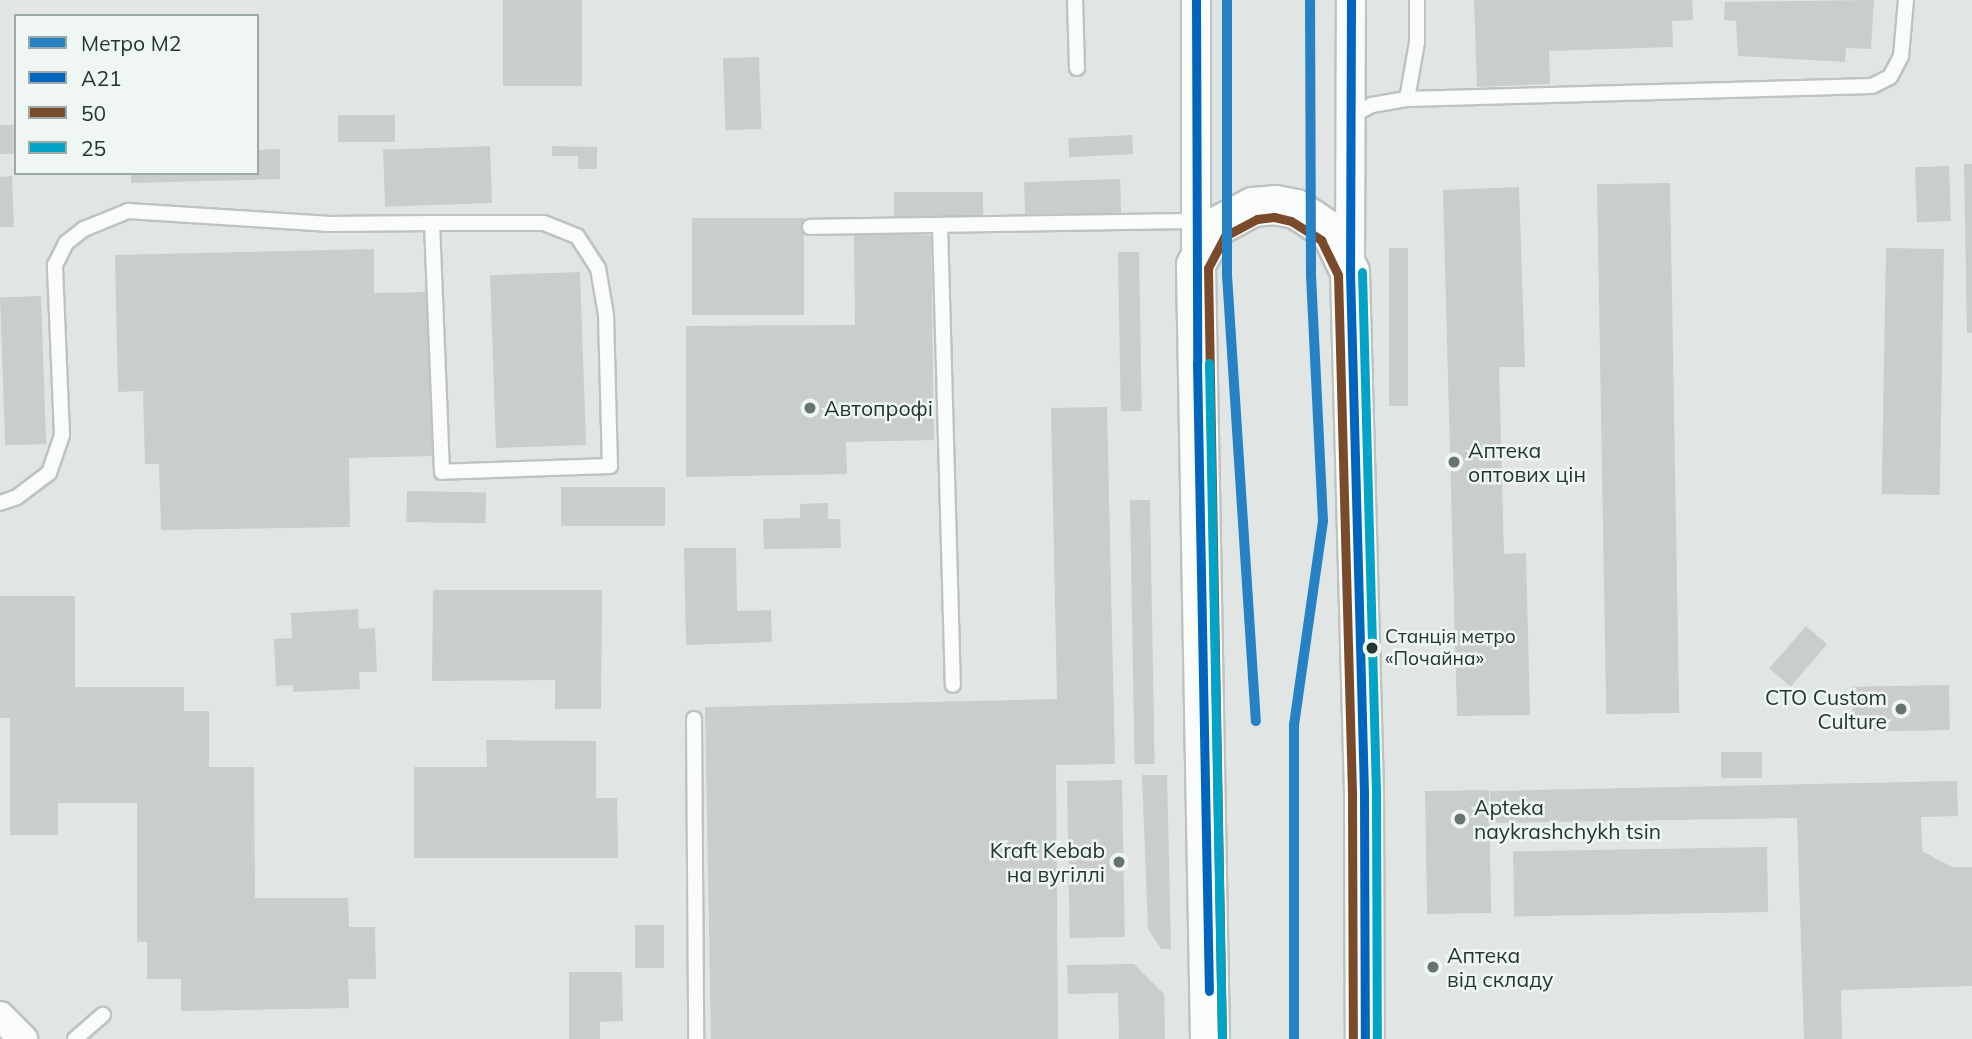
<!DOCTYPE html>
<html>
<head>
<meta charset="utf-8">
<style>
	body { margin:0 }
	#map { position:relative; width:1972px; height:1039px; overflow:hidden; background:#e1e6e4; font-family:Mulish,sans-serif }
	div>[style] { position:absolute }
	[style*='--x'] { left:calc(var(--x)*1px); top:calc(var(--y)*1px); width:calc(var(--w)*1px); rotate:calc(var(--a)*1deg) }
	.building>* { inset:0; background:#c9cdcc; transform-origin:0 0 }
	.roads { filter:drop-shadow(2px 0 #bec3c1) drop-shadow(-2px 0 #bec3c1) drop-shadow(0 2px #bec3c1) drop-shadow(0 -2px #bec3c1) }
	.lane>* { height:14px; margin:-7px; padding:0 7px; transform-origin:7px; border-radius:7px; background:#fafbfb }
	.street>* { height:28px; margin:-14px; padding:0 14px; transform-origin:14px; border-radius:14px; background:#fafbfb }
	.secondary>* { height:38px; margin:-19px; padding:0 19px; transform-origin:19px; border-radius:19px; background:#fafbfb }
	.bus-1>* { height:9px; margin:-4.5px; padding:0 4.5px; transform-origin:4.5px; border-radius:4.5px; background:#0065bd }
	.bus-2>* { height:9px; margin:-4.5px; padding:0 4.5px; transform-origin:4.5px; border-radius:4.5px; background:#7a4b2a }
	.bus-3>* { height:9px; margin:-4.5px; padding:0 4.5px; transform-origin:4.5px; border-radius:4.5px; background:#02a3c6 }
	.metro-1>* { height:10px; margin:-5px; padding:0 5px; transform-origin:5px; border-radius:5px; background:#2782c5 }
	.dots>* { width:19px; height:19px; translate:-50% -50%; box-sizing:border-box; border:4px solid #eff6f3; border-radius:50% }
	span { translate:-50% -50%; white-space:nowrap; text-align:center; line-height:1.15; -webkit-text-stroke:5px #eff6f3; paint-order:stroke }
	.bus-label { font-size:19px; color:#223633 }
	.left { translate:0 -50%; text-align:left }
	.poi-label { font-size:21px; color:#223633 }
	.right { translate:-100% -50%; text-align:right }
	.legend { position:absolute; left:14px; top:14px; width:245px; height:161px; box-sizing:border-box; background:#eff6f3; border:2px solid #9da9a6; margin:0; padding:9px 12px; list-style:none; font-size:21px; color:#223633 }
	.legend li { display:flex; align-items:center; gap:14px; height:35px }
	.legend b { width:35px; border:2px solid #9da9a6 }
</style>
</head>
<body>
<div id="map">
	<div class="building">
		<i style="left:503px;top:0;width:79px;height:86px"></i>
		<i style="clip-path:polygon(1474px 0,1692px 0,1693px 20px,1672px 21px,1673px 47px,1549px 51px,1550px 84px,1477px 87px)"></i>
		<i style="clip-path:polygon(1874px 0,1871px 49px,1846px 48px,1845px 62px,1738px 56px,1736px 21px,1724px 20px,1725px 2px)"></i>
		<i style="left:759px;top:57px;width:72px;height:36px;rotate:88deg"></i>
		<i style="left:395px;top:115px;width:27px;height:57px;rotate:90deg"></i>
		<i style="left:16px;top:125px;width:29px;height:16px;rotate:90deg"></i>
		<i style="left:1132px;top:135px;width:19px;height:64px;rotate:87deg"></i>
		<i style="left:490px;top:146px;width:57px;height:107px;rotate:88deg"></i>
		<i style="clip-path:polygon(552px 146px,597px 147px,597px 169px,578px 169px,578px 156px,552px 156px)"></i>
		<i style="clip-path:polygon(280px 149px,280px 179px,131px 183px,131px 173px,257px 173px,257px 150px)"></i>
		<i style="clip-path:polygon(1964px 164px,1972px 164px,1972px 333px,1967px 333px)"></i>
		<i style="left:1949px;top:166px;width:55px;height:34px;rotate:88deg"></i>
		<i style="clip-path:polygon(12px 176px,14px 227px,0 227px,0 177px)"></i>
		<i style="left:1120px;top:179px;width:34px;height:96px;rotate:88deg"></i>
		<i style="left:1670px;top:183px;width:530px;height:73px;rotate:89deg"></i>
		<i style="clip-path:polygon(1519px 187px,1525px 367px,1499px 367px,1504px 554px,1526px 553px,1530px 715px,1457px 716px,1443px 190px)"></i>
		<i style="left:983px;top:192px;width:27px;height:89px;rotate:90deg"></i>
		<i style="left:804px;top:218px;width:97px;height:112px;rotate:90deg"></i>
		<i style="clip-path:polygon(854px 234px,931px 235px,934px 440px,846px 442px,847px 474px,686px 477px,686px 326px,855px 325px)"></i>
		<i style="left:1389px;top:248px;width:19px;height:158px"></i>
		<i style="left:1886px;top:248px;width:58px;height:246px;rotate:1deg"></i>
		<i style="clip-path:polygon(374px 249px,374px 293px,430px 292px,433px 456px,349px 458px,350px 527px,161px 530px,159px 464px,145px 464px,143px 391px,118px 392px,115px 255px)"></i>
		<i style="left:1139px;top:252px;width:159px;height:21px;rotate:89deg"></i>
		<i style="left:580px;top:272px;width:173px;height:90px;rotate:88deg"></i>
		<i style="left:41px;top:296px;width:148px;height:41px;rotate:88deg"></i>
		<i style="clip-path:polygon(1107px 407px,1115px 764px,1056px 765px,1058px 1039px,711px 1039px,705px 707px,1057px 699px,1051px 408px)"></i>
		<i style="left:665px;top:487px;width:39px;height:104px;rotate:90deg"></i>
		<i style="left:407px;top:491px;width:79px;height:31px;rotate:1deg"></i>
		<i style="left:1150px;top:500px;width:264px;height:20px;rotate:89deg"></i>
		<i style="clip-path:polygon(828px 503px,828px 519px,840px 519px,841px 548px,764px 549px,763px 519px,800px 518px,800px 504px)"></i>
		<i style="clip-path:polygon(684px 548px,736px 548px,737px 611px,771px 610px,772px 642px,686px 645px)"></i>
		<i style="clip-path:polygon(433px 590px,602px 590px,601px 709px,555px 709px,555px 680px,432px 681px)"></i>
		<i style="clip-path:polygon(0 596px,75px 596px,75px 687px,184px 687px,184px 711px,209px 711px,209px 767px,254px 767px,255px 898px,348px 898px,349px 927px,375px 927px,376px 979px,348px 979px,349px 1008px,181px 1011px,181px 979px,147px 979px,147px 942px,137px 942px,137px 803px,58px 803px,58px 835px,10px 835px,10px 718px,0 718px)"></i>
		<i style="clip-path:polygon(358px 609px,359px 629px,375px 628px,377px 672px,359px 672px,360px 689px,293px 692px,293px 685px,276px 686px,274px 639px,292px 638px,291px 613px)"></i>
		<i style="left:1806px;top:626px;width:28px;height:56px;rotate:41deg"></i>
		<i style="left:1949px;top:685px;width:45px;height:97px;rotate:89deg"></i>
		<i style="clip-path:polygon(486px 740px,596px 741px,596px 798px,617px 798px,618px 858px,414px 858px,414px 767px,487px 767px)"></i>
		<i style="left:1721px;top:752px;width:41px;height:26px"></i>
		<i style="clip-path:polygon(1142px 775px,1167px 775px,1171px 949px,1161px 949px,1148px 929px)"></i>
		<i style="left:1122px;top:780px;width:157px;height:55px;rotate:89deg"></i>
		<i style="clip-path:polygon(1957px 781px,1958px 816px,1921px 817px,1922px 851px,1952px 867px,1972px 867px,1972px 986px,1841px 990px,1842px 1039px,1804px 1039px,1797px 818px,1491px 823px,1490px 791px)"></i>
		<i style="left:1489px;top:790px;width:123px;height:64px;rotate:89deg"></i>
		<i style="left:1767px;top:847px;width:65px;height:254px;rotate:89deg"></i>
		<i style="left:635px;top:925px;width:29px;height:43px"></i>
		<i style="clip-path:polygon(1134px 964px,1164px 994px,1165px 1039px,1119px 1039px,1118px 993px,1068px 994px,1067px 965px)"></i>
		<i style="clip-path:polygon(569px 972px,622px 972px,623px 1021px,600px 1022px,600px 1039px,569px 1039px)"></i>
	</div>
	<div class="roads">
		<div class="lane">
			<i style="--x:1075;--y:0;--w:68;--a:88.3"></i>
			<i style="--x:1407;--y:99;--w:58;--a:-80"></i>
			<i style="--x:1417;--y:42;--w:42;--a:-90"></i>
			<i style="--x:1350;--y:117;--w:25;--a:-29"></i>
			<i style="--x:1372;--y:105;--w:36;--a:-10"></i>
			<i style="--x:1407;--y:99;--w:465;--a:-1.6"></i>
			<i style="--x:1872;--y:86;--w:20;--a:-27"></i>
			<i style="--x:1890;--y:77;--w:24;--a:-62"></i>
			<i style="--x:1901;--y:56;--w:56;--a:-84.9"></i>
			<i style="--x:940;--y:225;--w:460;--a:88.4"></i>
			<i style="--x:810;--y:227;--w:385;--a:-0.9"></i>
			<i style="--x:0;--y:503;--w:18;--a:-19"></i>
			<i style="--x:17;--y:497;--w:40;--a:-37"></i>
			<i style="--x:49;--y:473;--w:40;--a:-71.1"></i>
			<i style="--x:62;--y:435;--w:170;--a:-92.4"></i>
			<i style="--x:55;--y:265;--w:25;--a:-63"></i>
			<i style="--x:66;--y:243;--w:23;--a:-38"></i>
			<i style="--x:84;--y:229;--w:48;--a:-22.2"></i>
			<i style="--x:128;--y:211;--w:199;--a:3.7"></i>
			<i style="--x:327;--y:224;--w:105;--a:-0.5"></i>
			<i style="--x:432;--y:223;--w:112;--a:0"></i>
			<i style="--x:544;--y:223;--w:35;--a:22"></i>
			<i style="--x:577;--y:236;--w:38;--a:57"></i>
			<i style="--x:598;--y:268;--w:48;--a:80.3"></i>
			<i style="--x:606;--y:315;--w:151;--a:88.5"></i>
			<i style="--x:610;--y:466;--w:168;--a:178"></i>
			<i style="--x:442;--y:472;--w:249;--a:-92.3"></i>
			<i style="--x:694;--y:719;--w:320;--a:89.6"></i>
			<i style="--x:75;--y:1039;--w:37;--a:-41"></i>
		</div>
		<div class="street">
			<i style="--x:1196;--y:263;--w:263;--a:-90"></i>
			<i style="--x:1350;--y:263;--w:263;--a:-89.8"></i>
			<i style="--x:0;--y:1016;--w:33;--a:45"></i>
		</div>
		<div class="secondary">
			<i style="--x:1210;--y:1039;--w:774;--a:-91.04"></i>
			<i style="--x:1196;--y:265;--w:43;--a:-62.2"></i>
			<i style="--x:1216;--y:227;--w:42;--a:-28.4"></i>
			<i style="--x:1253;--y:207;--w:22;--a:-5"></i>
			<i style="--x:1275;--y:205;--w:21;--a:11"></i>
			<i style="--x:1296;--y:209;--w:42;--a:33.3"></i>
			<i style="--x:1331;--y:232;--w:44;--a:64.6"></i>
			<i style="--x:1350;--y:272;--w:521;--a:88.46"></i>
			<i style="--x:1364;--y:793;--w:246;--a:89.8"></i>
		</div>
	</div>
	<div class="bus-1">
		<i style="--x:1196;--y:0;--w:363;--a:89.8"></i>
		<i style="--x:1197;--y:363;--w:628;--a:88.91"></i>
		<i style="--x:1351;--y:0;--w:272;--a:90.2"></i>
		<i style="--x:1350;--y:272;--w:521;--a:88.46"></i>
		<i style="--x:1364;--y:793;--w:246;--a:89.8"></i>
	</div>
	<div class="bus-2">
		<i style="--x:1222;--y:1039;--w:771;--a:-91.04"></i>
		<i style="--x:1208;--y:268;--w:36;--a:-62"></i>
		<i style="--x:1225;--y:236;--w:36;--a:-28"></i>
		<i style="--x:1257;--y:219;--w:17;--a:-7"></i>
		<i style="--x:1274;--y:217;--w:17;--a:13"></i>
		<i style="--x:1291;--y:221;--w:36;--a:32"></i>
		<i style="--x:1321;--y:240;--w:39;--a:64"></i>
		<i style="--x:1338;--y:275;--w:518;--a:88.45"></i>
		<i style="--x:1352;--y:793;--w:246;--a:89.8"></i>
	</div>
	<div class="bus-3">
		<i style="--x:1362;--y:272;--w:521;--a:88.46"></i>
		<i style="--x:1376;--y:793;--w:246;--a:89.8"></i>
		<i style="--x:1209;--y:363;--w:676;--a:88.9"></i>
	</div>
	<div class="metro-1">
		<i style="--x:1227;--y:0;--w:275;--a:90"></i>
		<i style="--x:1227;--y:275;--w:447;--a:86.3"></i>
		<i style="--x:1294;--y:1039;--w:314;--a:-90"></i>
		<i style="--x:1294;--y:725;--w:206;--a:-81.9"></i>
		<i style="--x:1323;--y:521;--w:246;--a:-92.8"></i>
		<i style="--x:1311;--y:275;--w:275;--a:-90.2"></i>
	</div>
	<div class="dots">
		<i style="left:810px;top:408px;background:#657471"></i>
		<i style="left:1454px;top:462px;background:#657471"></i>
		<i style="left:1372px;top:648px;background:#223633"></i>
		<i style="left:1901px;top:709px;background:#657471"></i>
		<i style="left:1460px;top:819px;background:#657471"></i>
		<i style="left:1119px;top:862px;background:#657471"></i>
		<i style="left:1433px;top:967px;background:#657471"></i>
	</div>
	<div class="bus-label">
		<span class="left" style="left:1385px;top:648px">Станція метро<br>«Почайна»</span>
	</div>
	<div class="poi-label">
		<span class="left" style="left:824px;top:408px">Автопрофі</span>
		<span class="left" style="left:1468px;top:462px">Аптека<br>оптових цін</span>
		<span class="right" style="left:1887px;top:709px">СТО Custom<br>Culture</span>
		<span class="left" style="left:1474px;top:819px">Apteka<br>naykrashchykh tsin</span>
		<span class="right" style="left:1105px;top:862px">Kraft Kebab<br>на вугіллі</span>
		<span class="left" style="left:1447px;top:967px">Аптека<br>від складу</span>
	</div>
	<ul class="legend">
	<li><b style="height:9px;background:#2782c5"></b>Метро M2</li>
	<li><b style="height:9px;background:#0065bd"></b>А21</li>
	<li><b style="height:9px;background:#7a4b2a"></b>50</li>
	<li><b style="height:9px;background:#02a3c6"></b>25</li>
	</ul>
</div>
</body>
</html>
